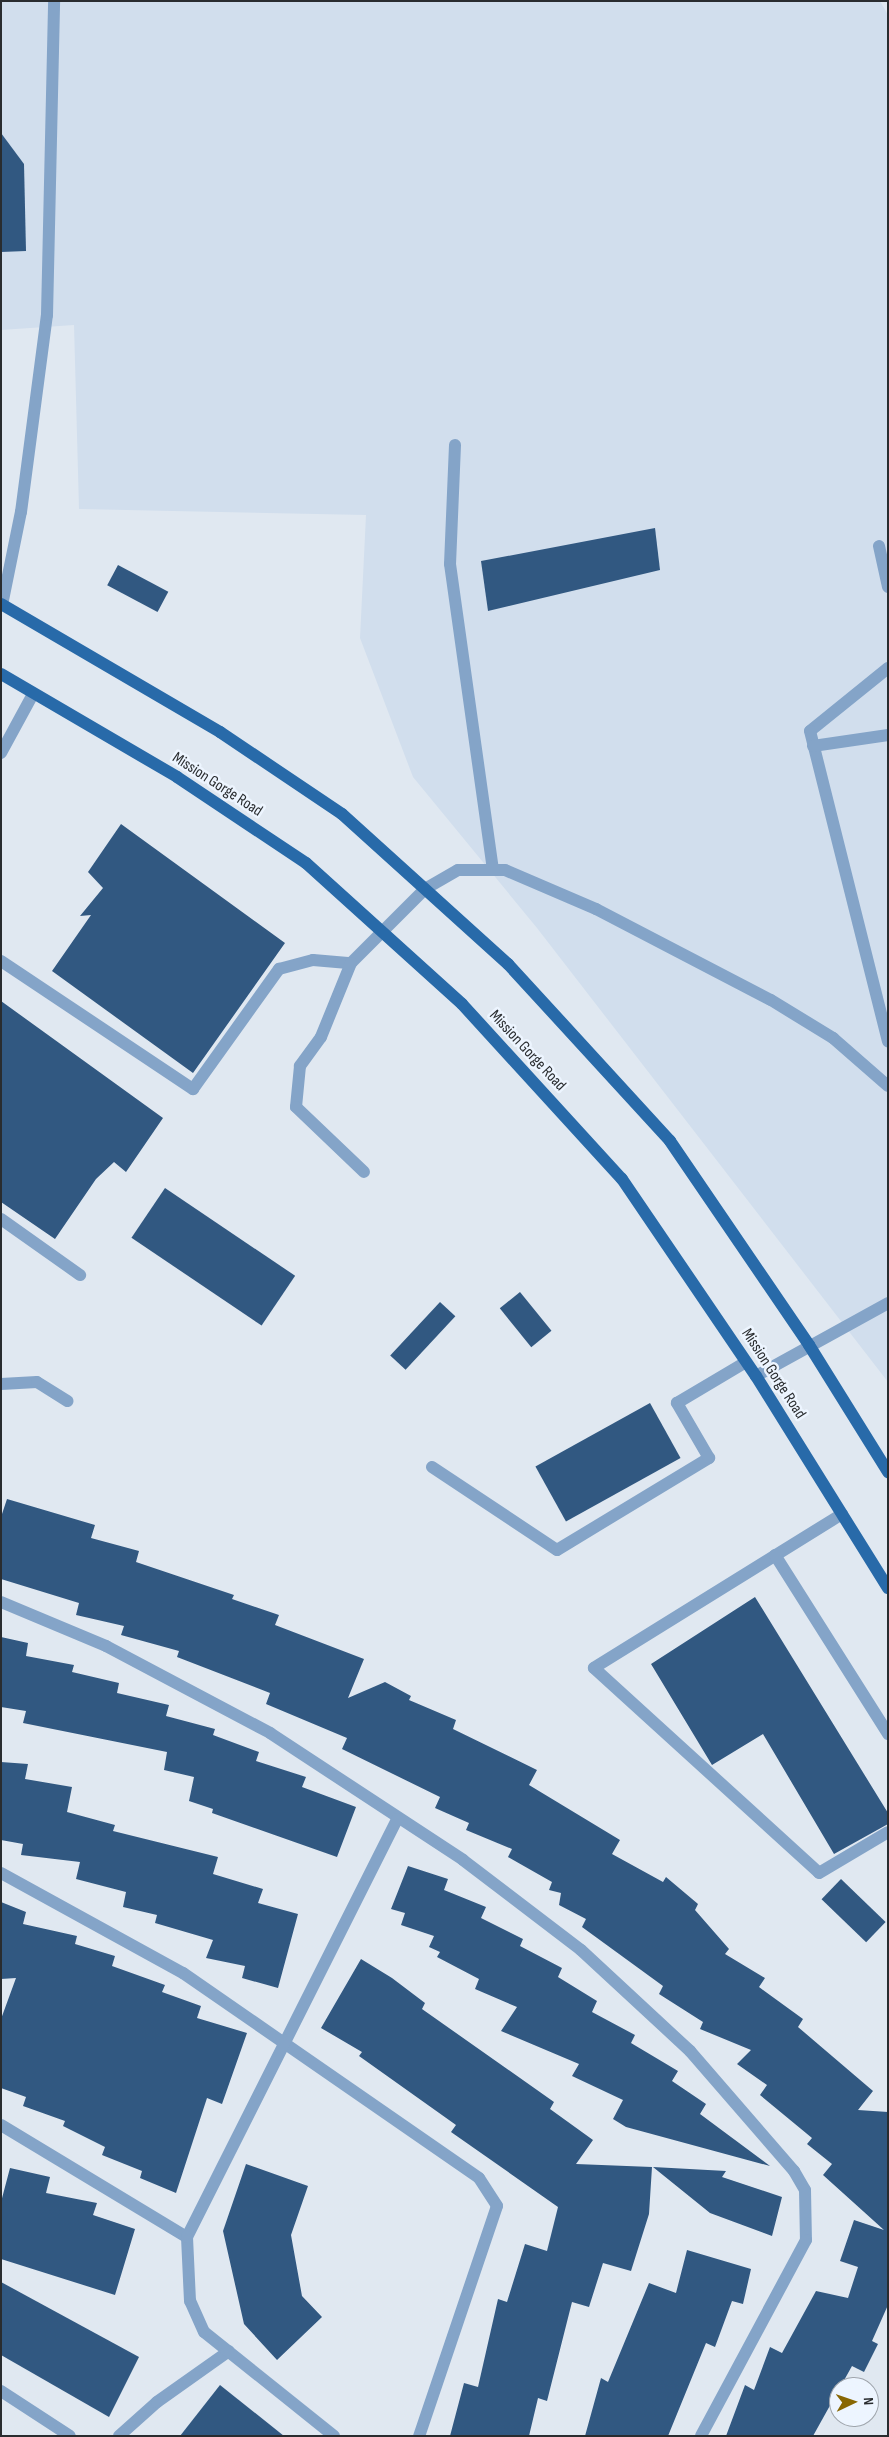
<!DOCTYPE html>
<html>
<head>
<meta charset="utf-8">
<style>
	body { margin:0 }
	#map { position:relative; width:889px; height:2437px; overflow:hidden; background:#e0e8f1; font-family:"Sofia Sans Condensed",sans-serif }
	div>[style] { position:absolute }
	[style*='--x'] { left:calc(var(--x)*1px); top:calc(var(--y)*1px); width:calc(var(--w)*1px); rotate:calc(var(--a)*1deg) }
	.built>* { inset:0; background:#d1deed }
	.building>* { inset:0; background:#315881; transform-origin:0 0 }
	.minor>* { height:12px; margin:-6px; padding:0 6px; transform-origin:6px; border-radius:6px; background:#84a4c8 }
	.major>* { height:12px; margin:-6px; padding:0 6px; transform-origin:6px; border-radius:6px; background:#286aa9 }
	span { translate:-50% -50%; white-space:nowrap; text-align:center; line-height:1.15; -webkit-text-stroke:5px #edf5ff; paint-order:stroke }
	.street-label { font-size:16px; color:#292c2f }
	.frame { position:absolute; inset:0; border:2px solid #292c2f; pointer-events:none }
	.north { position:absolute; left:829px; top:2377px; width:50px; height:50px; box-sizing:border-box; background:#edf5ff; border:1px solid #9fa5ac; border-radius:50%; rotate:87deg; font-size:14px; font-weight:700; line-height:20px; text-align:center; color:#292c2f }
	.north::after { content:''; display:block; margin:auto; width:18px; height:22px; background:#886703; clip-path:polygon(50% 0,100% 100%,50% 72%,0 100%) }
</style>
</head>
<body>
<div id="map">
	<div class="built">
		<i style="clip-path:polygon(1px 1px,880px 1px,888px 15px,888px 1382px,537px 928px,413px 777px,360px 638px,366px 515px,79px 509px,74px 325px,1px 330px)"></i>
	</div>
	<div class="building">
		<i style="clip-path:polygon(1px 133px,24px 164px,26px 251px,1px 252px)"></i>
		<i style="clip-path:polygon(655px 528px,660px 570px,488px 611px,481px 561px)"></i>
		<i style="left:118px;top:565px;width:57px;height:23px;rotate:28deg"></i>
		<i style="clip-path:polygon(121px 824px,285px 943px,193px 1073px,52px 971px,91px 915px,80px 916px,103px 888px,88px 872px)"></i>
		<i style="clip-path:polygon(1px 1001px,163px 1118px,126px 1172px,114px 1162px,96px 1179px,55px 1239px,1px 1202px)"></i>
		<i style="left:165px;top:1188px;width:157px;height:60px;rotate:34deg"></i>
		<i style="left:520px;top:1292px;width:50px;height:26px;rotate:51deg"></i>
		<i style="left:440px;top:1302px;width:21px;height:73px;rotate:43deg"></i>
		<i style="left:650px;top:1403px;width:63px;height:131px;rotate:61deg"></i>
		<i style="clip-path:polygon(7px 1499px,95px 1525px,91px 1538px,139px 1551px,136px 1562px,234px 1595px,232px 1599px,279px 1615px,275px 1625px,364px 1659px,348px 1698px,385px 1682px,411px 1696px,409px 1700px,456px 1720px,453px 1729px,537px 1770px,529px 1785px,620px 1840px,612px 1854px,663px 1882px,666px 1877px,698px 1904px,695px 1910px,729px 1949px,725px 1954px,765px 1978px,759px 1987px,803px 2019px,798px 2027px,873px 2091px,858px 2110px,888px 2112px,888px 2305px,872px 2341px,878px 2344px,864px 2372px,852px 2366px,813px 2436px,726px 2436px,745px 2385px,754px 2390px,770px 2347px,782px 2353px,816px 2291px,848px 2298px,858px 2267px,840px 2261px,854px 2220px,884px 2230px,823px 2175px,832px 2164px,807px 2144px,812px 2138px,760px 2095px,767px 2085px,737px 2064px,751px 2050px,700px 2029px,703px 2022px,659px 1994px,663px 1986px,582px 1927px,586px 1919px,559px 1905px,561px 1893px,549px 1890px,552px 1882px,508px 1857px,512px 1849px,466px 1830px,469px 1823px,435px 1808px,440px 1797px,342px 1749px,347px 1738px,266px 1704px,270px 1693px,177px 1657px,179px 1651px,121px 1635px,124px 1626px,76px 1615px,79px 1603px,1px 1579px,1px 1517px)"></i>
		<i style="clip-path:polygon(755px 1597px,888px 1813px,888px 1824px,834px 1854px,763px 1734px,712px 1765px,651px 1664px)"></i>
		<i style="clip-path:polygon(1px 1637px,28px 1643px,26px 1656px,74px 1665px,72px 1672px,119px 1683px,117px 1693px,169px 1705px,166px 1716px,215px 1729px,213px 1735px,259px 1752px,256px 1761px,306px 1777px,302px 1787px,356px 1807px,337px 1857px,212px 1813px,213px 1809px,189px 1801px,194px 1777px,164px 1770px,167px 1752px,23px 1723px,26px 1711px,1px 1707px)"></i>
		<i style="clip-path:polygon(1px 1762px,28px 1764px,25px 1779px,72px 1787px,67px 1812px,115px 1825px,113px 1831px,218px 1857px,213px 1874px,263px 1889px,258px 1903px,298px 1914px,278px 1988px,242px 1978px,245px 1966px,206px 1958px,213px 1940px,155px 1923px,157px 1915px,123px 1907px,126px 1892px,76px 1879px,80px 1862px,21px 1855px,23px 1844px,1px 1840px)"></i>
		<i style="clip-path:polygon(408px 1866px,448px 1879px,444px 1890px,486px 1907px,481px 1918px,523px 1939px,520px 1946px,562px 1968px,558px 1977px,597px 2001px,592px 2012px,635px 2035px,631px 2043px,678px 2071px,672px 2081px,706px 2104px,700px 2114px,770px 2166px,626px 2127px,613px 2119px,623px 2100px,572px 2076px,579px 2064px,501px 2031px,517px 2007px,475px 1989px,479px 1979px,437px 1957px,440px 1952px,429px 1947px,434px 1936px,401px 1925px,405px 1913px,391px 1909px)"></i>
		<i style="left:841px;top:1879px;width:62px;height:28px;rotate:44deg"></i>
		<i style="clip-path:polygon(1px 1902px,26px 1912px,23px 1924px,77px 1936px,75px 1944px,115px 1956px,112px 1966px,165px 1985px,162px 1992px,201px 2006px,197px 2018px,247px 2033px,222px 2104px,207px 2098px,176px 2193px,140px 2178px,142px 2171px,102px 2155px,105px 2147px,63px 2126px,65px 2121px,23px 2106px,26px 2097px,1px 2088px,1px 2019px,16px 1978px,1px 1979px)"></i>
		<i style="clip-path:polygon(361px 1959px,392px 1978px,425px 2003px,422px 2009px,554px 2102px,550px 2109px,593px 2140px,576px 2164px,652px 2167px,649px 2214px,631px 2271px,603px 2263px,589px 2307px,572px 2302px,547px 2401px,538px 2398px,529px 2436px,450px 2436px,464px 2383px,478px 2387px,498px 2299px,507px 2302px,525px 2244px,547px 2251px,558px 2207px,451px 2132px,456px 2125px,359px 2056px,362px 2052px,321px 2028px)"></i>
		<i style="clip-path:polygon(246px 2164px,308px 2186px,291px 2235px,302px 2296px,322px 2317px,277px 2360px,244px 2324px,223px 2231px)"></i>
		<i style="clip-path:polygon(653px 2167px,726px 2171px,722px 2177px,782px 2197px,772px 2236px,710px 2213px)"></i>
		<i style="clip-path:polygon(10px 2168px,50px 2177px,46px 2193px,97px 2203px,93px 2215px,135px 2229px,115px 2295px,1px 2259px,1px 2202px)"></i>
		<i style="clip-path:polygon(687px 2250px,751px 2269px,743px 2304px,732px 2301px,715px 2347px,706px 2343px,668px 2436px,585px 2436px,601px 2378px,608px 2382px,649px 2283px,676px 2293px)"></i>
		<i style="clip-path:polygon(1px 2282px,139px 2357px,109px 2417px,1px 2355px)"></i>
		<i style="clip-path:polygon(220px 2385px,284px 2436px,180px 2436px)"></i>
	</div>
	<div class="minor">
		<i style="--x:455;--y:445;--w:119;--a:92.4"></i>
		<i style="--x:450;--y:564;--w:308;--a:82"></i>
		<i style="--x:879;--y:546;--w:42;--a:77.6"></i>
		<i style="--x:2;--y:605;--w:95;--a:-78.5"></i>
		<i style="--x:21;--y:512;--w:199;--a:-82.5"></i>
		<i style="--x:47;--y:315;--w:314;--a:-88.7"></i>
		<i style="--x:888;--y:668;--w:100;--a:141.1"></i>
		<i style="--x:810;--y:731;--w:320;--a:75.9"></i>
		<i style="--x:813;--y:746;--w:76;--a:-8.3"></i>
		<i style="--x:1;--y:753;--w:67;--a:-61.5"></i>
		<i style="--x:1;--y:961;--w:231;--a:33.7"></i>
		<i style="--x:193;--y:1089;--w:148;--a:-54.4"></i>
		<i style="--x:279;--y:969;--w:35;--a:-15"></i>
		<i style="--x:313;--y:960;--w:38;--a:5"></i>
		<i style="--x:351;--y:963;--w:105;--a:-45"></i>
		<i style="--x:425;--y:889;--w:38;--a:-30"></i>
		<i style="--x:458;--y:870;--w:47;--a:0"></i>
		<i style="--x:505;--y:870;--w:99;--a:23.2"></i>
		<i style="--x:596;--y:909;--w:197;--a:27.5"></i>
		<i style="--x:771;--y:1000;--w:73;--a:31.5"></i>
		<i style="--x:833;--y:1038;--w:73;--a:41.1"></i>
		<i style="--x:351;--y:963;--w:80;--a:112.1"></i>
		<i style="--x:321;--y:1037;--w:36;--a:126"></i>
		<i style="--x:300;--y:1066;--w:41;--a:95.6"></i>
		<i style="--x:296;--y:1107;--w:94;--a:43.7"></i>
		<i style="--x:1;--y:1219;--w:97;--a:35.3"></i>
		<i style="--x:756;--y:1376;--w:151;--a:-28.9"></i>
		<i style="--x:1;--y:1384;--w:36;--a:-3"></i>
		<i style="--x:37;--y:1382;--w:36;--a:32"></i>
		<i style="--x:432;--y:1467;--w:150;--a:33.6"></i>
		<i style="--x:557;--y:1550;--w:178;--a:-31.2"></i>
		<i style="--x:709;--y:1458;--w:64;--a:-120.2"></i>
		<i style="--x:677;--y:1403;--w:80;--a:-30.7"></i>
		<i style="--x:842;--y:1514;--w:292;--a:148.2"></i>
		<i style="--x:594;--y:1668;--w:304;--a:42.3"></i>
		<i style="--x:819;--y:1873;--w:80;--a:-30.7"></i>
		<i style="--x:775;--y:1555;--w:212;--a:57.7"></i>
		<i style="--x:1;--y:1602;--w:114;--a:22.7"></i>
		<i style="--x:106;--y:1646;--w:186;--a:27.9"></i>
		<i style="--x:270;--y:1733;--w:231;--a:33.3"></i>
		<i style="--x:463;--y:1860;--w:148;--a:37.3"></i>
		<i style="--x:581;--y:1950;--w:149;--a:42.8"></i>
		<i style="--x:690;--y:2051;--w:159;--a:49.1"></i>
		<i style="--x:794;--y:2171;--w:22;--a:60"></i>
		<i style="--x:805;--y:2190;--w:50;--a:88.9"></i>
		<i style="--x:806;--y:2240;--w:222;--a:118.2"></i>
		<i style="--x:1;--y:1873;--w:208;--a:28.8"></i>
		<i style="--x:183;--y:1973;--w:360;--a:34.7"></i>
		<i style="--x:479;--y:2178;--w:33;--a:57"></i>
		<i style="--x:497;--y:2206;--w:243;--a:108.7"></i>
		<i style="--x:1;--y:2125;--w:217;--a:31.1"></i>
		<i style="--x:1;--y:2391;--w:82;--a:33.1"></i>
		<i style="--x:119;--y:2436;--w:51;--a:-41.8"></i>
		<i style="--x:157;--y:2402;--w:88;--a:-35.3"></i>
		<i style="--x:334;--y:2436;--w:166;--a:-141.3"></i>
		<i style="--x:204;--y:2332;--w:34;--a:-114"></i>
		<i style="--x:190;--y:2301;--w:64;--a:-92.7"></i>
		<i style="--x:187;--y:2237;--w:468;--a:-63.3"></i>
	</div>
	<div class="major">
		<i style="--x:1;--y:604;--w:254;--a:30.3"></i>
		<i style="--x:220;--y:732;--w:147;--a:33.9"></i>
		<i style="--x:342;--y:814;--w:224;--a:42.1"></i>
		<i style="--x:508;--y:964;--w:240;--a:47.5"></i>
		<i style="--x:670;--y:1141;--w:247;--a:55.7"></i>
		<i style="--x:809;--y:1345;--w:150;--a:58.1"></i>
		<i style="--x:1;--y:674;--w:204;--a:30.3"></i>
		<i style="--x:177;--y:777;--w:155;--a:33.7"></i>
		<i style="--x:306;--y:863;--w:210;--a:42.1"></i>
		<i style="--x:462;--y:1004;--w:237;--a:47.6"></i>
		<i style="--x:622;--y:1179;--w:238;--a:55.8"></i>
		<i style="--x:756;--y:1376;--w:250;--a:58.1"></i>
	</div>
	<div class="street-label">
		<span style="left:217px;top:785px;rotate:33deg">Mission Gorge Road</span>
		<span style="left:527px;top:1051px;rotate:47deg">Mission Gorge Road</span>
		<span style="left:773px;top:1374px;rotate:57deg">Mission Gorge Road</span>
	</div>
	<div class="frame"></div>
	<div class="north">N</div>
</div>
</body>
</html>
